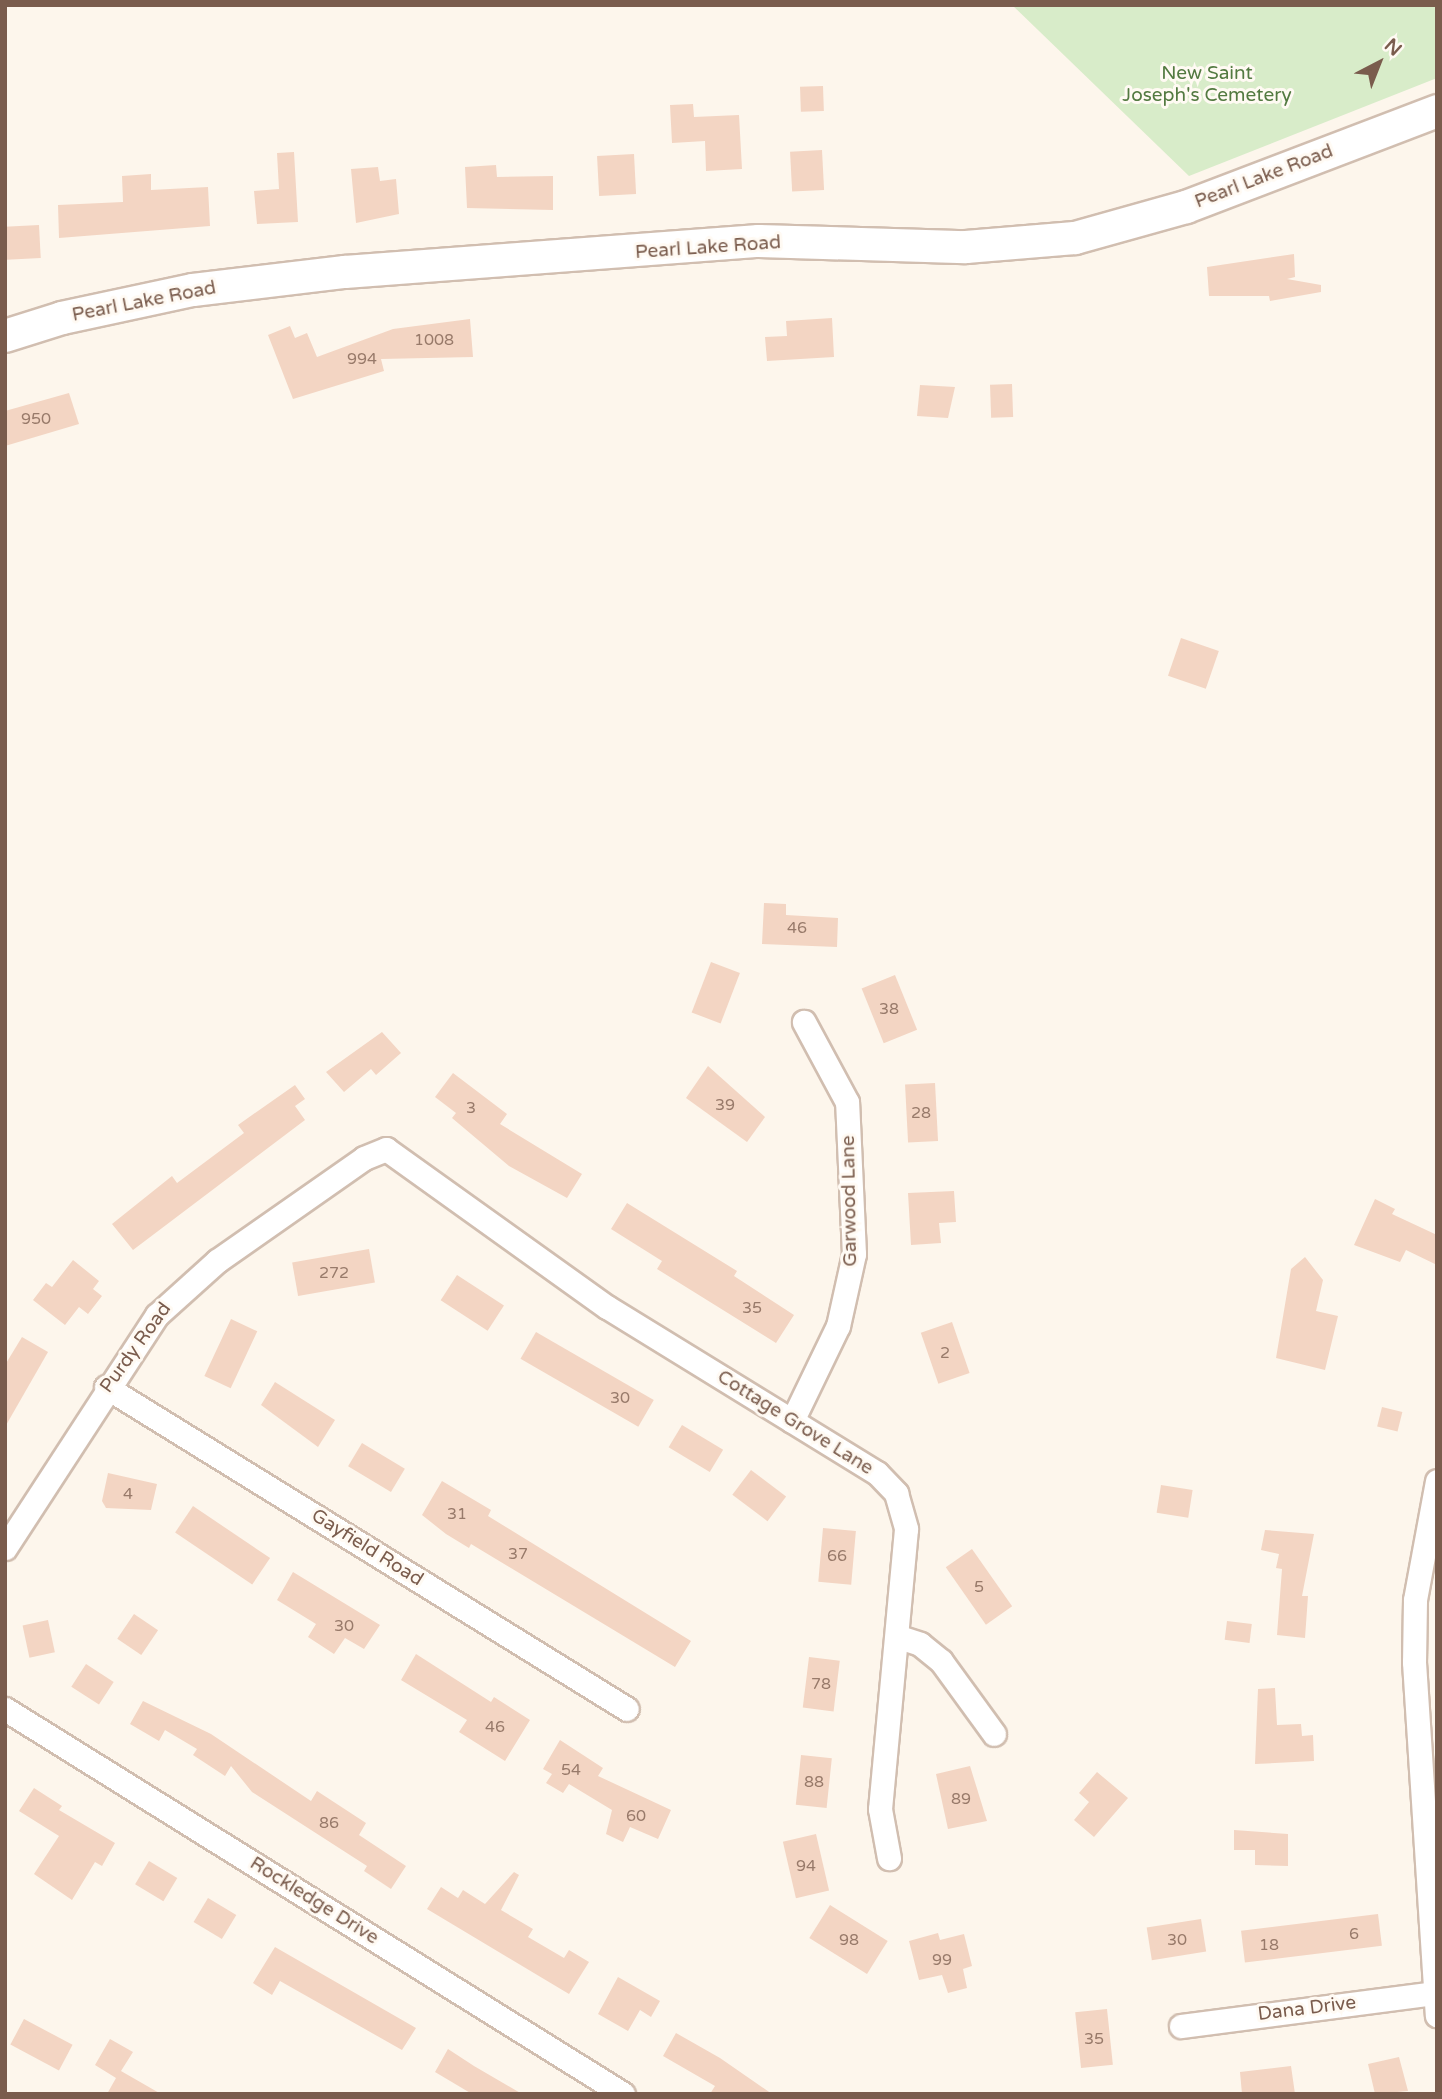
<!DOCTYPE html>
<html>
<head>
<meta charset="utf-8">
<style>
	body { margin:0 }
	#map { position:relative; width:1442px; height:2099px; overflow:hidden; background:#fdf6ec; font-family:"Varela Round",sans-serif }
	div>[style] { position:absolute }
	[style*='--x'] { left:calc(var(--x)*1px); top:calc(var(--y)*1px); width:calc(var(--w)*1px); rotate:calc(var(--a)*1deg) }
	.green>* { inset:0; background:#d8ecc9 }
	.building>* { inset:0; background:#f3d5c3; transform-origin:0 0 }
	.roads { filter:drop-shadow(2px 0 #d1beb0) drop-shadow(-2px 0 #d1beb0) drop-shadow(0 2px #d1beb0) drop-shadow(0 -2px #d1beb0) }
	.minor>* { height:23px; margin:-11.5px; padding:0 11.5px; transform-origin:11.5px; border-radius:11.5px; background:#fff }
	.secondary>* { height:32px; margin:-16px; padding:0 16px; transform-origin:16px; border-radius:16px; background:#fff }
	span { translate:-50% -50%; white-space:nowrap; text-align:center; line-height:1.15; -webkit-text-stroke:6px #fffaf3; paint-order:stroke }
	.number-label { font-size:16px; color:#987a6a }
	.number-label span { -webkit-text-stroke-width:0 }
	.park-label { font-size:19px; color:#537a41 }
	.street-label { font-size:19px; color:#7a5c4d }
	.frame { position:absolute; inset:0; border:7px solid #7a5c4d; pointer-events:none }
	.north { position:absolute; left:1344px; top:28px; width:70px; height:70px; -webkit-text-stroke:5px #fffaf3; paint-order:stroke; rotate:42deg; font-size:19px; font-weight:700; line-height:28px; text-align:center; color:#7a5c4d }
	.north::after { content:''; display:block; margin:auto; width:24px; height:32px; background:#7a5c4d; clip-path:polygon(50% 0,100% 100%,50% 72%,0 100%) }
</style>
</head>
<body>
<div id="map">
	<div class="green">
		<i style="clip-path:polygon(1012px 5px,1437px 5px,1437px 78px,1189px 176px)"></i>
	</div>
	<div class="building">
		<i style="left:823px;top:86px;width:25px;height:23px;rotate:88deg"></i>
		<i style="clip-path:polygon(693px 104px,694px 117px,739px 115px,742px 169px,706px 171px,705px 141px,672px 143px,670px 105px)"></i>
		<i style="left:822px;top:150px;width:40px;height:32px;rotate:87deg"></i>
		<i style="clip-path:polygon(294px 152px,298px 222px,257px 224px,254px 191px,279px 189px,277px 153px)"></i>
		<i style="left:634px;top:154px;width:40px;height:37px;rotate:87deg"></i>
		<i style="clip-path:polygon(496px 165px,497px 177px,553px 176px,553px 210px,467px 208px,465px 167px)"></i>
		<i style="clip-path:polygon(378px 167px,380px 181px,396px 179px,399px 214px,356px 223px,351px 169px)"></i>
		<i style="clip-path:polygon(151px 174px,151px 190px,208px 187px,210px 226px,59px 238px,58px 205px,123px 202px,122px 176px)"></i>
		<i style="left:39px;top:225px;width:33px;height:34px;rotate:87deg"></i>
		<i style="clip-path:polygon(1294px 254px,1295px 277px,1287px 279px,1321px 285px,1321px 292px,1270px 301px,1269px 296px,1209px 296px,1207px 267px)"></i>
		<i style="clip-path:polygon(832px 318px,834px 357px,767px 361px,765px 337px,787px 336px,786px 321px)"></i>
		<i style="clip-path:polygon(470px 319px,473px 357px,381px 359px,384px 371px,293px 399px,268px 335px,290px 326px,295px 338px,307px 333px,317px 357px,393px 329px)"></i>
		<i style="left:1012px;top:384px;width:33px;height:22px;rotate:88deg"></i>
		<i style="clip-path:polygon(920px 385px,955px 387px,948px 418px,917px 416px)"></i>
		<i style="clip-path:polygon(69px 393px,79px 424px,5px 446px,5px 411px)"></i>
		<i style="left:1181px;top:638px;width:40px;height:40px;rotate:19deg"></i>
		<i style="clip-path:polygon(764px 903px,786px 904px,786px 915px,838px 918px,837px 947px,762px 944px)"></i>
		<i style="left:711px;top:962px;width:31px;height:54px;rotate:21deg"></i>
		<i style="left:895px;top:975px;width:59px;height:36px;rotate:68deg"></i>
		<i style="clip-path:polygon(382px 1032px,401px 1053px,376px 1075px,371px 1069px,344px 1092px,326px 1072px)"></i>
		<i style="clip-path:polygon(708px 1066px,765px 1117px,747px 1142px,686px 1098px)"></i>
		<i style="clip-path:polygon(453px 1073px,507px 1114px,500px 1124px,582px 1174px,567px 1198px,509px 1166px,452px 1118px,456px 1113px,435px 1097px)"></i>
		<i style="left:935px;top:1083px;width:58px;height:30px;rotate:87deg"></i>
		<i style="clip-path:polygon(295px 1085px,305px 1099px,295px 1106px,305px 1120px,133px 1250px,112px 1224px,172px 1176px,177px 1183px,244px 1133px,238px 1125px)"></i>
		<i style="clip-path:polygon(954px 1191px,956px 1222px,939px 1223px,941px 1243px,911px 1245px,908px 1193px)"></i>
		<i style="clip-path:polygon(1375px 1199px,1395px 1209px,1392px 1214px,1437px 1235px,1437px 1265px,1406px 1250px,1400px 1262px,1354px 1245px)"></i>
		<i style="clip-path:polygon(627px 1203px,737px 1271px,734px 1276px,794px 1315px,776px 1343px,657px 1269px,662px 1261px,611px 1229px)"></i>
		<i style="left:369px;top:1249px;width:34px;height:78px;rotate:80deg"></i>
		<i style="clip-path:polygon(1305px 1257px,1323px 1280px,1316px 1311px,1338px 1316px,1325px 1370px,1276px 1358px,1291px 1269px)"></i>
		<i style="clip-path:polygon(73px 1260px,99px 1281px,93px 1289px,102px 1296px,88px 1314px,79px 1307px,65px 1325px,33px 1300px,46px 1283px,52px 1287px)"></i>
		<i style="left:457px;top:1275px;width:56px;height:30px;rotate:33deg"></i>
		<i style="left:231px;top:1319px;width:29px;height:63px;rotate:25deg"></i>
		<i style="left:952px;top:1322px;width:54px;height:33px;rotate:71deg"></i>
		<i style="left:536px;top:1332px;width:136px;height:31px;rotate:30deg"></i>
		<i style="clip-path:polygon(22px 1337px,48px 1352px,5px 1427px,5px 1365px)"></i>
		<i style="clip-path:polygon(275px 1382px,335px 1420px,318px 1447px,261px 1405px)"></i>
		<i style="left:1382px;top:1407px;width:21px;height:20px;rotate:14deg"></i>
		<i style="left:682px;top:1425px;width:48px;height:26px;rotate:31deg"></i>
		<i style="left:362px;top:1443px;width:50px;height:27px;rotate:31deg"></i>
		<i style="left:751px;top:1470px;width:44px;height:31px;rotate:37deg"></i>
		<i style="clip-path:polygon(108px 1473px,157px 1484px,151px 1510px,106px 1508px,102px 1501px)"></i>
		<i style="clip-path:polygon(442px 1481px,491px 1510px,488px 1516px,691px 1641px,675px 1667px,471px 1544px,469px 1548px,446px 1534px,422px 1515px)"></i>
		<i style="left:1161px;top:1485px;width:32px;height:28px;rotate:9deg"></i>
		<i style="left:193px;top:1506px;width:93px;height:32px;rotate:34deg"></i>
		<i style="left:823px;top:1528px;width:33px;height:54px;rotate:5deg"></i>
		<i style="clip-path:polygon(1265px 1530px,1314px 1534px,1302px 1596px,1308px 1596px,1305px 1638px,1277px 1635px,1282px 1569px,1276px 1568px,1279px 1554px,1261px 1550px)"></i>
		<i style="left:972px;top:1549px;width:70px;height:32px;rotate:55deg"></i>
		<i style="clip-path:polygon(293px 1572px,380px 1625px,364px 1649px,345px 1638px,334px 1654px,308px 1637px,316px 1624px,277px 1600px)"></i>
		<i style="left:134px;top:1614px;width:29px;height:30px;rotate:34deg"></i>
		<i style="left:48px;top:1620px;width:33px;height:26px;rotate:78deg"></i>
		<i style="left:1227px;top:1621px;width:25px;height:19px;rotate:7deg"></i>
		<i style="clip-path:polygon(416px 1654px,491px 1702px,494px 1697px,530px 1720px,505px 1761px,459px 1732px,467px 1720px,401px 1680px)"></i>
		<i style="left:809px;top:1657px;width:31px;height:51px;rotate:7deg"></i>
		<i style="left:86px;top:1664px;width:33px;height:27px;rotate:33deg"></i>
		<i style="clip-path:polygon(1275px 1688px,1277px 1725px,1301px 1724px,1302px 1736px,1313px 1735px,1314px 1761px,1255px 1764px,1258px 1689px)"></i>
		<i style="clip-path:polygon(143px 1701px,211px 1734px,311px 1801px,317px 1791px,366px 1823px,359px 1835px,406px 1866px,391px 1889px,364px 1871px,367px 1866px,252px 1792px,231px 1766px,225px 1776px,193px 1755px,197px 1749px,165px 1730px,159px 1741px,130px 1724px)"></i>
		<i style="clip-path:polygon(560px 1740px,603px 1768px,598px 1776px,671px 1810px,658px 1839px,630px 1827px,623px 1842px,606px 1834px,612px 1810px,569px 1784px,563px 1793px,546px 1783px,552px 1774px,543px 1769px)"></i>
		<i style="left:801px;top:1755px;width:31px;height:50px;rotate:6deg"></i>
		<i style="clip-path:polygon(970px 1766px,987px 1821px,948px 1829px,936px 1774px)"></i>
		<i style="clip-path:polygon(1097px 1772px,1128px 1798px,1094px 1837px,1074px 1820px,1089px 1802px,1079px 1793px)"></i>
		<i style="clip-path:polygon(34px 1788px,62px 1806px,59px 1810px,115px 1843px,102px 1866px,95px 1862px,72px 1900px,34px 1874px,59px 1836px,19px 1811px)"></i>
		<i style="clip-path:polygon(1234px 1830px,1288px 1834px,1288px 1866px,1255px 1865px,1255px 1850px,1234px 1850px)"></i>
		<i style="left:816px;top:1834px;width:58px;height:34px;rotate:77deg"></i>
		<i style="left:149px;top:1861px;width:33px;height:27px;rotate:31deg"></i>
		<i style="clip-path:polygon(514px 1872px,519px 1875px,501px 1910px,533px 1929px,528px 1937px,564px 1958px,569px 1950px,589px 1962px,569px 1994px,427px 1909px,441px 1887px,458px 1898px,463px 1890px,485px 1904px)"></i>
		<i style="left:208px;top:1898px;width:33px;height:28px;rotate:31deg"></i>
		<i style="left:830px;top:1905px;width:68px;height:39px;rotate:32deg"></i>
		<i style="left:1378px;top:1914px;width:32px;height:138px;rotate:83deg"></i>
		<i style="left:1201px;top:1919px;width:33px;height:55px;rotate:81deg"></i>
		<i style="clip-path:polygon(938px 1933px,940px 1940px,964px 1934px,972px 1966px,963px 1969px,967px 1988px,948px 1993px,942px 1975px,919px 1980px,909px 1941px)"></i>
		<i style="clip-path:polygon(275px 1947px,416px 2028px,402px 2050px,280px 1981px,272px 1995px,253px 1983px)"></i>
		<i style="clip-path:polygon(618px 1977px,660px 2001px,651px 2017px,640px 2010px,628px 2031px,598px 2014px)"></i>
		<i style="left:1107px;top:2009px;width:56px;height:32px;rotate:84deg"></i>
		<i style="left:24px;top:2019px;width:55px;height:29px;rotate:28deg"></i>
		<i style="clip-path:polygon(676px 2033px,720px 2058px,772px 2094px,710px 2094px,715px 2086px,663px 2056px)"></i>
		<i style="clip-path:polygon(110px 2039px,133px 2052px,121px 2071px,161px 2094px,107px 2094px,116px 2078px,95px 2065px)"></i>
		<i style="clip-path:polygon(448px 2049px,474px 2066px,522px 2094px,472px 2094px,435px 2072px)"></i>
		<i style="clip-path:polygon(1399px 2057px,1408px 2091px,1375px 2094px,1368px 2064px)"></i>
		<i style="clip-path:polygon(1291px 2066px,1295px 2094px,1242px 2094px,1240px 2072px)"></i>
	</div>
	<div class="roads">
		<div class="minor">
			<i style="--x:106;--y:1387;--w:612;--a:31.72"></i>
			<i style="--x:792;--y:1421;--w:106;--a:-64.2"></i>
			<i style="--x:838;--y:1326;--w:74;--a:-77.5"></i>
			<i style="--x:854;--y:1254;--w:152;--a:-92.6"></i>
			<i style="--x:847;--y:1102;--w:91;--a:-118.3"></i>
			<i style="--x:1437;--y:1481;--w:121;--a:100.5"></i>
			<i style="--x:1415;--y:1600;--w:62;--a:90.9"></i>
			<i style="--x:1414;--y:1662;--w:354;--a:86.3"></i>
			<i style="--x:5;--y:1548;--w:278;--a:-56.9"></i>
			<i style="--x:157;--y:1315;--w:81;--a:-42"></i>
			<i style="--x:217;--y:1261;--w:179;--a:-35"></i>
			<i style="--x:364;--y:1158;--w:24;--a:-22"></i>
			<i style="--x:386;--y:1149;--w:272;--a:35.6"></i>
			<i style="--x:607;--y:1307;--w:317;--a:31.6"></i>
			<i style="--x:877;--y:1473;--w:28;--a:46"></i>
			<i style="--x:896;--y:1493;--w:37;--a:74"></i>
			<i style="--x:906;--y:1529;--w:281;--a:95.3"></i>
			<i style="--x:880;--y:1809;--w:50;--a:79.6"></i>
			<i style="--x:899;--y:1637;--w:22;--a:18"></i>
			<i style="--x:920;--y:1644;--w:27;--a:39"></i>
			<i style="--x:941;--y:1661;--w:90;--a:54"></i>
			<i style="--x:5;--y:1709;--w:728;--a:31.92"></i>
			<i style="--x:1181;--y:2026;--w:255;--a:-7.4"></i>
		</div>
		<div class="secondary">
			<i style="--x:5;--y:336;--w:60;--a:-17.5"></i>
			<i style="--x:62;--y:318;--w:134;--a:-12.1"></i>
			<i style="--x:193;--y:290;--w:153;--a:-6.8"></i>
			<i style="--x:345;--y:272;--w:415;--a:-4.3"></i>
			<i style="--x:759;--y:241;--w:207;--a:1.7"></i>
			<i style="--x:966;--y:247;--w:109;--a:-4.7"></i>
			<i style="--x:1075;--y:238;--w:115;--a:-15.6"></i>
			<i style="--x:1186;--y:207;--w:269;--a:-20.9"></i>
		</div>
	</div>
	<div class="number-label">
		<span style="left:434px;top:340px">1008</span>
		<span style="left:362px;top:359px">994</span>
		<span style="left:36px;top:419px">950</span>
		<span style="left:797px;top:928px">46</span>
		<span style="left:889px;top:1009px">38</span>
		<span style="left:725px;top:1105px">39</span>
		<span style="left:471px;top:1108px">3</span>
		<span style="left:921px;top:1113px">28</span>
		<span style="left:334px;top:1273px">272</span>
		<span style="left:752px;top:1308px">35</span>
		<span style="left:945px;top:1353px">2</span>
		<span style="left:620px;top:1398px">30</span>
		<span style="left:128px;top:1494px">4</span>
		<span style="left:457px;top:1514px">31</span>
		<span style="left:518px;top:1554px">37</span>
		<span style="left:837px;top:1556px">66</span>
		<span style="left:979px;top:1587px">5</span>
		<span style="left:344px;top:1626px">30</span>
		<span style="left:821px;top:1684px">78</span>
		<span style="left:495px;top:1727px">46</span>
		<span style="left:571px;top:1770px">54</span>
		<span style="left:814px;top:1782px">88</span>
		<span style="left:961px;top:1799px">89</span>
		<span style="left:636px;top:1816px">60</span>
		<span style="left:329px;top:1823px">86</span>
		<span style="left:806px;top:1866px">94</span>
		<span style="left:1354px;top:1934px">6</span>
		<span style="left:849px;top:1940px">98</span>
		<span style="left:1177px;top:1940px">30</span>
		<span style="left:1269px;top:1945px">18</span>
		<span style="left:942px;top:1960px">99</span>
		<span style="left:1094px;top:2039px">35</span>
	</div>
	<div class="park-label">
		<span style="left:1207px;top:85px">New Saint<br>Joseph's Cemetery</span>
	</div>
	<div class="street-label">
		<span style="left:1264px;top:177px;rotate:-21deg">Pearl Lake Road</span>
		<span style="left:708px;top:248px;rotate:-4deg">Pearl Lake Road</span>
		<span style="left:144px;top:302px;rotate:-11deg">Pearl Lake Road</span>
		<span style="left:850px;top:1201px;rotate:-91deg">Garwood Lane</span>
		<span style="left:136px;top:1348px;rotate:-54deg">Purdy Road</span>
		<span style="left:795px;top:1423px;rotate:32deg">Cottage Grove Lane</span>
		<span style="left:367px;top:1548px;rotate:32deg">Gayfield Road</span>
		<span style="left:314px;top:1901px;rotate:32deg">Rockledge Drive</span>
		<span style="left:1307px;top:2009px;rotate:-7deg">Dana Drive</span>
	</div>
	<div class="frame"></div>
	<div class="north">N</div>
</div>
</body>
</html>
